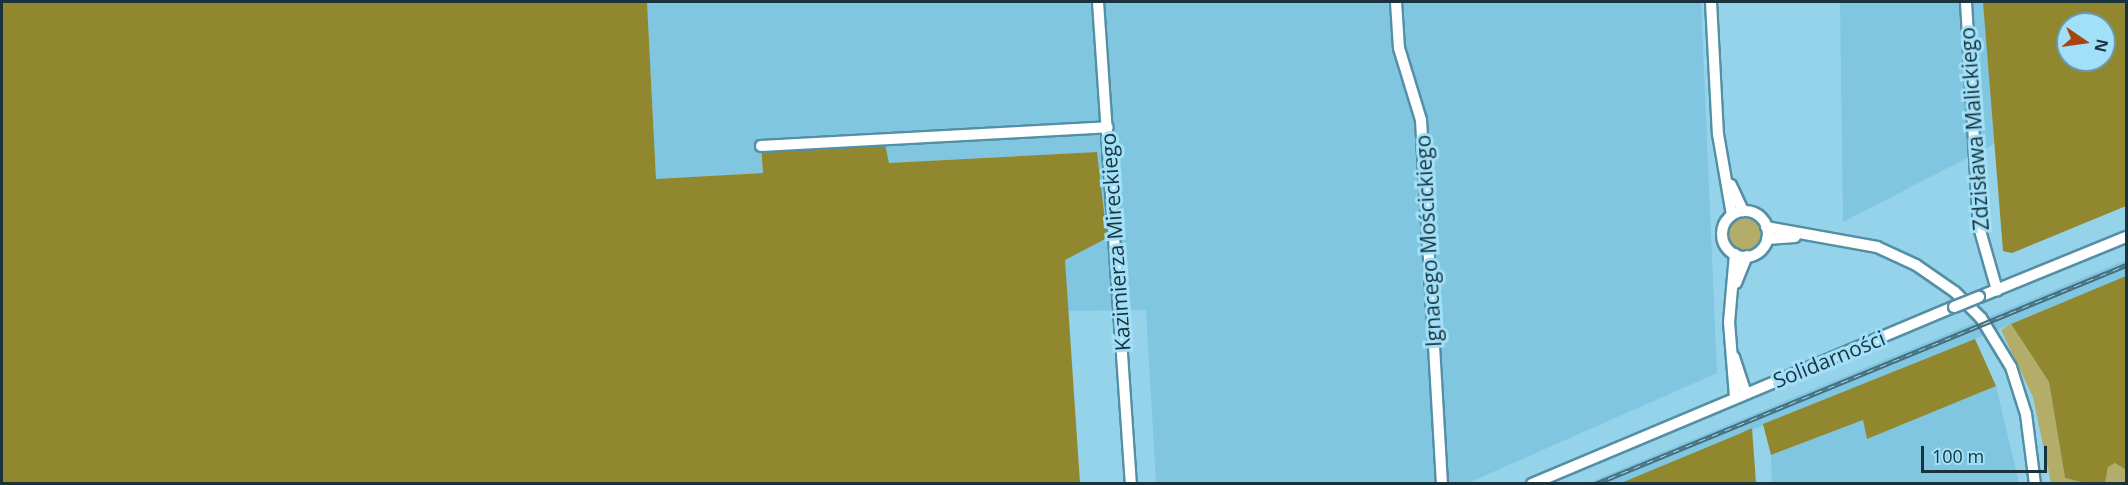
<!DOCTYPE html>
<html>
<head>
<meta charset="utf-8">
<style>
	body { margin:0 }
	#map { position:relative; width:2128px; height:485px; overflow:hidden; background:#95d3ea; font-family:"Open Sans",sans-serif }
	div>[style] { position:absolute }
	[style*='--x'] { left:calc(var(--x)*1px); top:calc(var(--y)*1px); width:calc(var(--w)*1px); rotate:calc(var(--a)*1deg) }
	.built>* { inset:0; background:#80c6e1 }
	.green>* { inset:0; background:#b4ad69 }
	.round { border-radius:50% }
	.forest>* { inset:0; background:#90872e }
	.roads { filter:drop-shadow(2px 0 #538fa5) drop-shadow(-2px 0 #538fa5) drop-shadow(0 2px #538fa5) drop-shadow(0 -2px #538fa5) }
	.minor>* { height:10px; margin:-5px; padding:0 5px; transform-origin:5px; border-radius:5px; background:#fff }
	.minor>.ring { margin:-5px; padding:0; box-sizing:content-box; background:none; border:10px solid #fff; border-radius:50% }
	.rail>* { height:4.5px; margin-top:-2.25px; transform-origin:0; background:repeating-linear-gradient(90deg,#a1e0f8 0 7px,#476e7c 0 14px); box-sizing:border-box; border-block:2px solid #476e7c }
	.bridges { filter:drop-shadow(2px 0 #538fa5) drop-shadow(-2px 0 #538fa5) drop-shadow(0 2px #538fa5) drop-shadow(0 -2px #538fa5) }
	.minor-bridge>* { height:10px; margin:-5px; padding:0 5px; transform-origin:5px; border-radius:5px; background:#fff }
	span { translate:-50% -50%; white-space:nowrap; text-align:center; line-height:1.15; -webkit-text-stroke:6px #a1e0f8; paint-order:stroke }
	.street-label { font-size:21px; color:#19323b }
	.frame { position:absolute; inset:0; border:3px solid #19323b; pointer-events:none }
	.north { position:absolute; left:2056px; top:12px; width:60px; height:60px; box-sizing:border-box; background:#a1e0f8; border:2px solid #6b9aac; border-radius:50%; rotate:103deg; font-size:16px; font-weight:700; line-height:24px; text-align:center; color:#19323b }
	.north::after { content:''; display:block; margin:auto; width:21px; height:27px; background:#a8450f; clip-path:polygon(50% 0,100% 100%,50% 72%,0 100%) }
	.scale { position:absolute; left:1921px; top:446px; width:126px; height:27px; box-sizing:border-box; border:3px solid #19323b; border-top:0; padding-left:8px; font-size:18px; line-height:21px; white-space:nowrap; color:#19323b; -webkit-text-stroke:4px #a1e0f8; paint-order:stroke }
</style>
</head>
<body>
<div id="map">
	<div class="built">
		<i style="clip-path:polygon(647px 2px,1701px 2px,1717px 373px,1468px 483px,1156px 483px,1146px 310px,1067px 311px,1065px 260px,1097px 152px,889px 163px,761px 146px,763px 173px,656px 179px)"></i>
		<i style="clip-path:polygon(evenodd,1840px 2px,2126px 2px,2126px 76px,1843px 222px,1840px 2px,2068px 24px,2104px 24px,2104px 60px,2068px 60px,2068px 24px)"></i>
		<i style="clip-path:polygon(2126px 260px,2126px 276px,1937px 355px,1622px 483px,1585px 484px)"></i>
		<i style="clip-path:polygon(1996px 386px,2019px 483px,1772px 483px,1771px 455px,1863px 420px,1867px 439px)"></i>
	</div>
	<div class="green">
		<i class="round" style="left:1729px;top:218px;width:32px;height:32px"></i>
		<i style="clip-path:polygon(2011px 324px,2049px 382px,2065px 478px,2085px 483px,2051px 483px,2033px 397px,2001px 330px)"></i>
		<i style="clip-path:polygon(2115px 463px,2126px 470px,2126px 483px,2105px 484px,2108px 466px)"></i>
	</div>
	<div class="forest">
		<i style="clip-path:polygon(2px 2px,647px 2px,656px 179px,763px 173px,761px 146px,884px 139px,889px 163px,1097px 152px,1107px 238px,1065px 260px,1080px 483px,2px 483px)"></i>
		<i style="clip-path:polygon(evenodd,1983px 2px,2126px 2px,2126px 206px,2012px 253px,2003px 251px,1983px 2px,2068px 24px,2104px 24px,2104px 60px,2068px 60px,2068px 24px)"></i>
		<i style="clip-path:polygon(2126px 276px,2126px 470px,2115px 463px,2108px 467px,2105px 483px,2085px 483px,2065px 478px,2049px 382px,2011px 324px)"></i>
		<i style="clip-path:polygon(1975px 339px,1996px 386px,1867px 439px,1863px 420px,1771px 455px,1763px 424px)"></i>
		<i style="clip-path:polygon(1752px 428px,1756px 483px,1621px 483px,1739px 434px)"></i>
	</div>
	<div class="roads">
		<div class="minor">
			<i style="--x:1098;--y:2;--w:483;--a:86.1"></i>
			<i style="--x:1396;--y:2;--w:46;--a:86.3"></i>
			<i style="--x:1399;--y:48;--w:75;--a:73"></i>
			<i style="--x:1421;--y:120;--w:365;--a:86.7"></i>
			<i style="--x:1711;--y:2;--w:132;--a:87"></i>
			<i style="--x:1718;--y:134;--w:82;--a:80.2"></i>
			<i style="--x:1966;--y:2;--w:225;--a:86.7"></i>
			<i style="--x:1979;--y:227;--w:66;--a:74.1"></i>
			<i style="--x:761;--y:146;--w:347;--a:-3.1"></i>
			<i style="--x:1731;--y:185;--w:29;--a:65"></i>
			<i class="ring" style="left:1722px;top:211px;width:36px;height:36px"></i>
			<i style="--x:1766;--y:227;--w:113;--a:10.2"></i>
			<i style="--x:1877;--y:247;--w:43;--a:24.8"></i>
			<i style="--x:1916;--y:265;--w:47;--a:34.7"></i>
			<i style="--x:1955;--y:292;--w:37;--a:45"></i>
			<i style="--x:1981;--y:318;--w:57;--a:58.5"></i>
			<i style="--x:2011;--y:367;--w:49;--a:72.3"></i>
			<i style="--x:2026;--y:414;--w:71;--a:82.7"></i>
			<i style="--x:1767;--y:239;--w:28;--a:-4"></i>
			<i style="--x:1735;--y:254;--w:68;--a:95"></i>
			<i style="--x:1729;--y:322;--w:75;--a:85.4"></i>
			<i style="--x:1736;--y:283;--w:29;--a:-68"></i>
			<i style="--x:1979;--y:297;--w:159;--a:-22.2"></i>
			<i style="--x:1734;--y:357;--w:38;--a:72"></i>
			<i style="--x:1532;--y:484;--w:458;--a:-22.8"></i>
		</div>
	</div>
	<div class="rail">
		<i style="--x:1595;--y:484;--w:574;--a:-22.41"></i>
	</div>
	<div class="bridges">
		<div class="minor-bridge">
			<i style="--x:1954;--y:307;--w:27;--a:-22"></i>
		</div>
	</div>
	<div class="street-label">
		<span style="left:1974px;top:129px;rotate:-94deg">Zdzisława Malickiego</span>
		<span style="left:1428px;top:241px;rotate:-93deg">Ignacego Mościckiego</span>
		<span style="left:1115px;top:242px;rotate:-94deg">Kazimierza Mireckiego</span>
		<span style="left:1829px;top:359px;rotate:-22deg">Solidarności</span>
	</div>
	<div class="frame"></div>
	<div class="north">N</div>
	<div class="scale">100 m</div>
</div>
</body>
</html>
